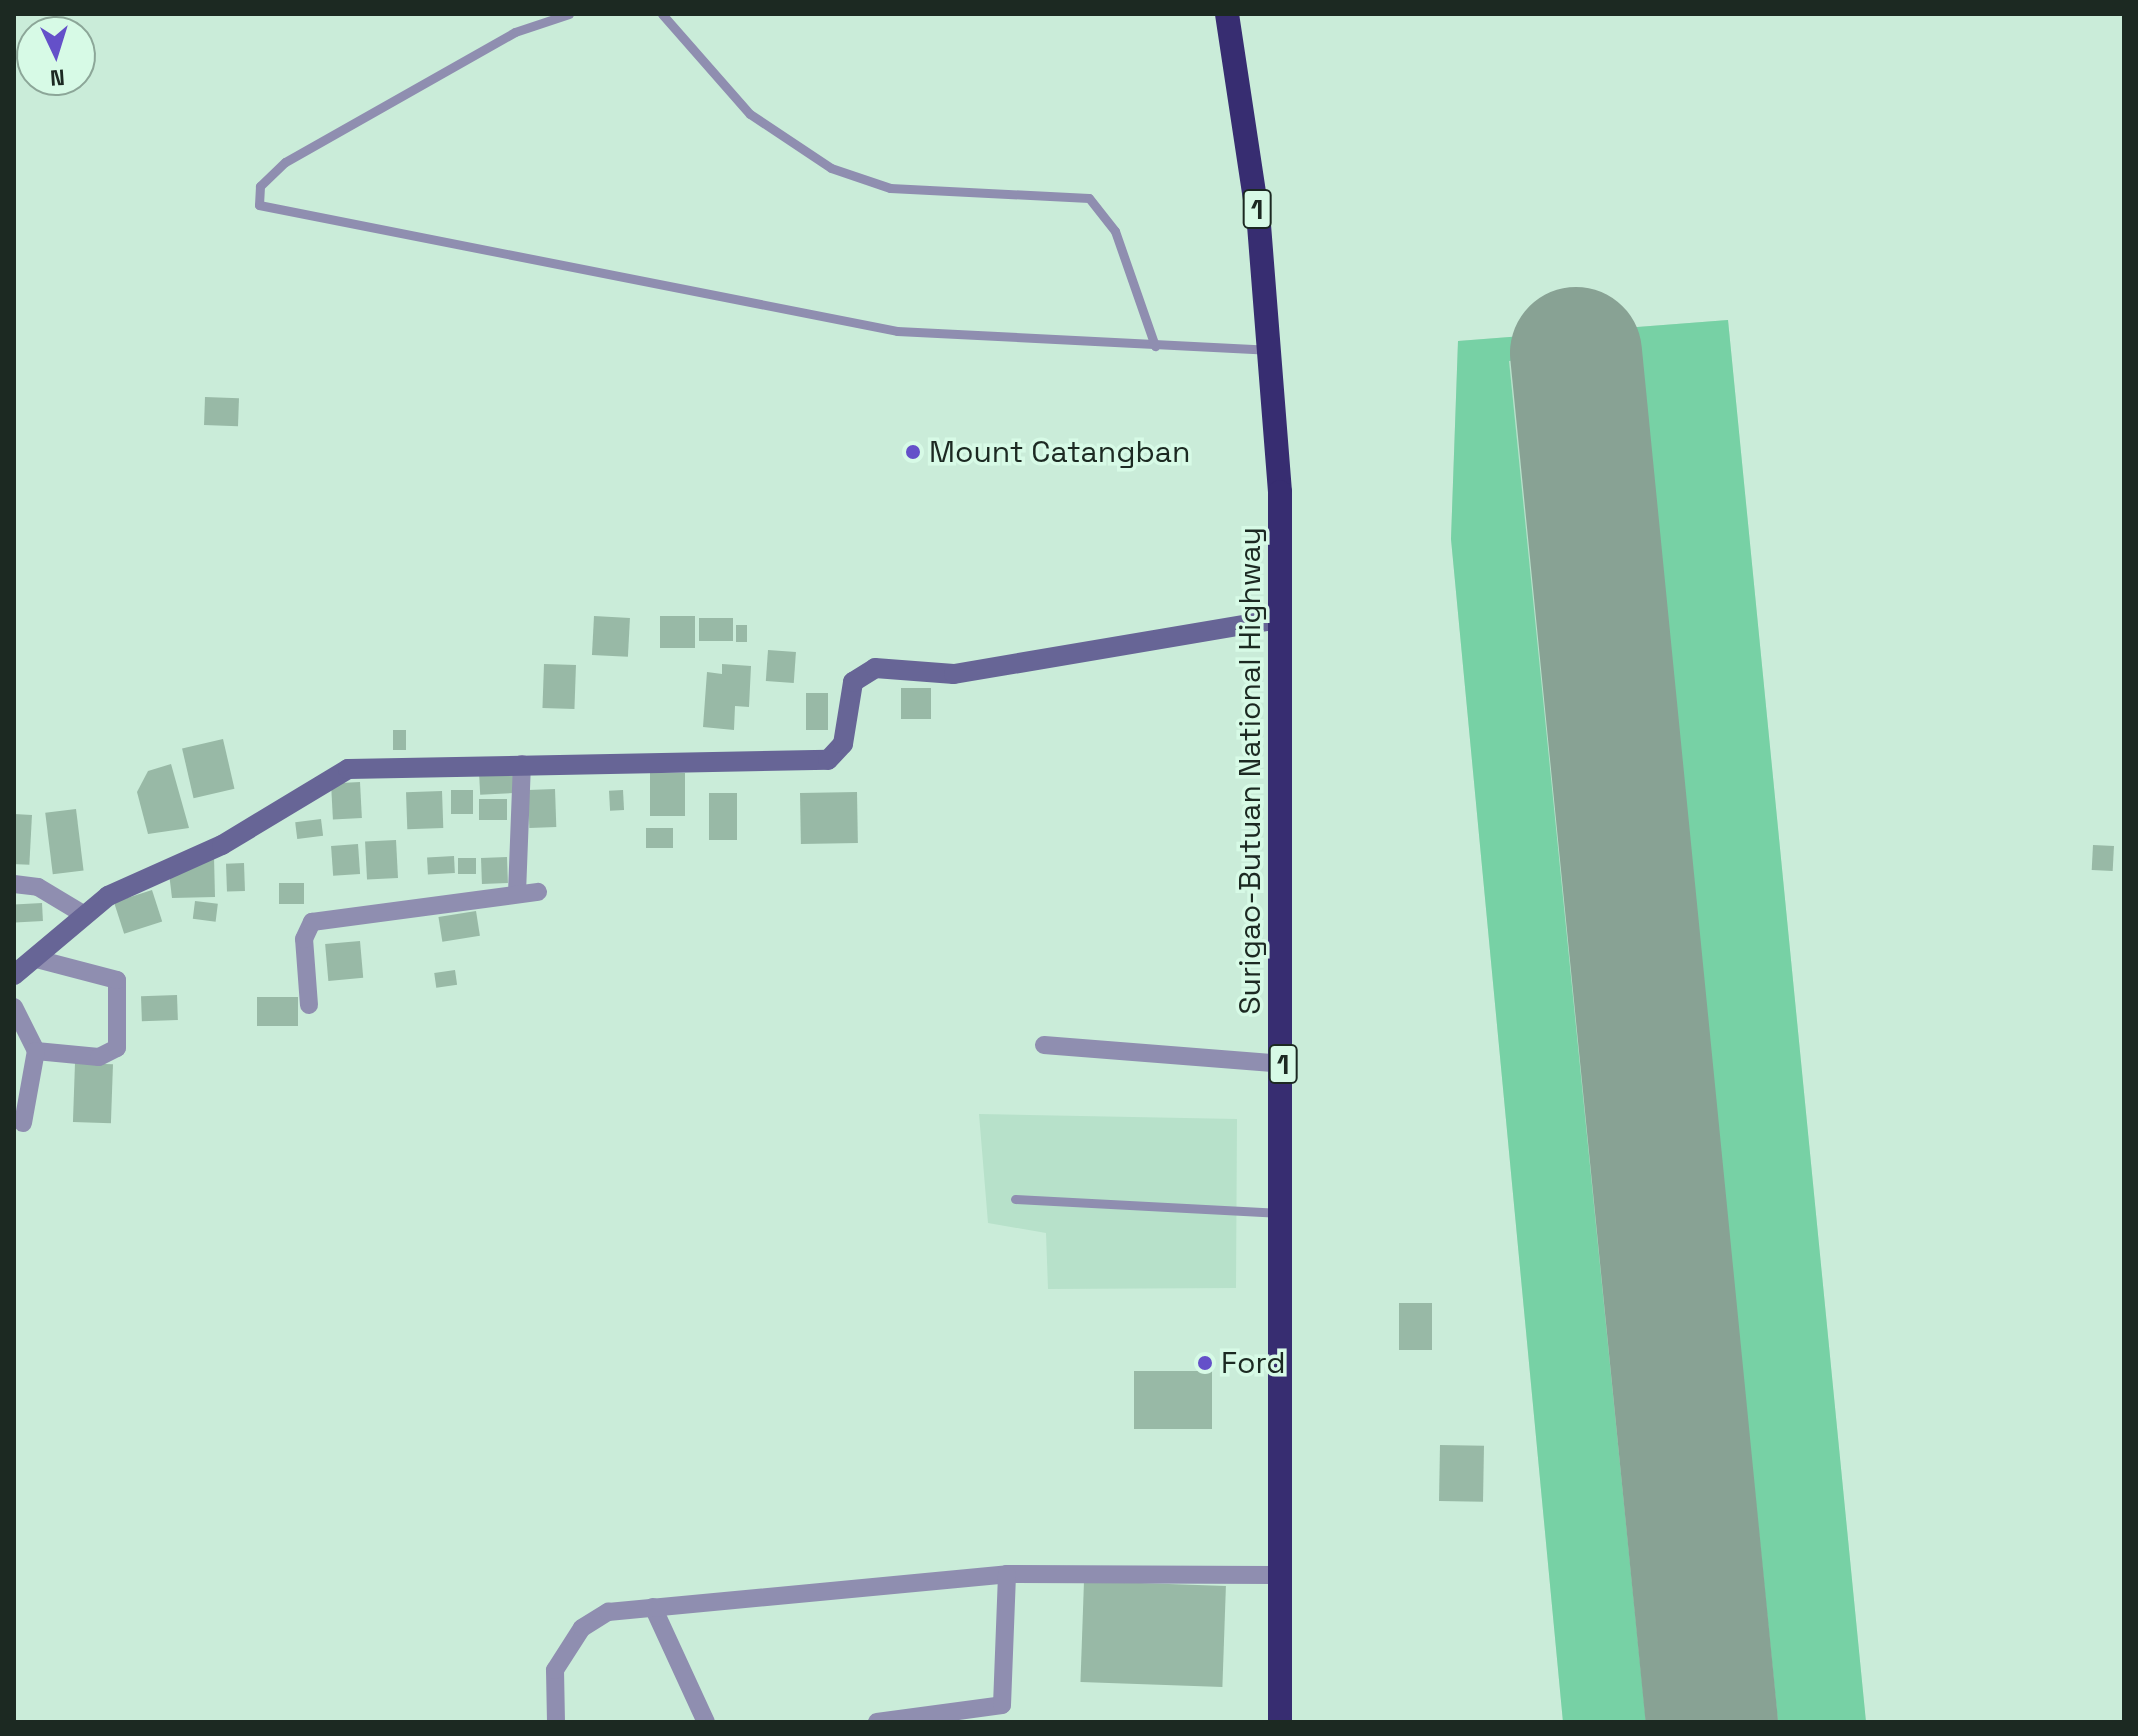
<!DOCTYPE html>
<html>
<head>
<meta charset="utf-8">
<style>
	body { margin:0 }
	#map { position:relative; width:2138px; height:1736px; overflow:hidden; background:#caecd9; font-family:"Space Grotesk",sans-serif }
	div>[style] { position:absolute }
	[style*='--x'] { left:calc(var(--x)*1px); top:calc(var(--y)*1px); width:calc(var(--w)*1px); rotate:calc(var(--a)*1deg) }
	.built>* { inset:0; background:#b7e1ca }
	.green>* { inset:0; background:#77d1a5 }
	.runway>* { height:132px; margin:-66px; padding:0 66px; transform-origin:66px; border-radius:66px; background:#88a294 }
	.building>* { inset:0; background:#98b9a6; transform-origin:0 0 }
	.lane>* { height:9px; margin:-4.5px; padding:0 4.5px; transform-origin:4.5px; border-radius:4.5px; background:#8f8eb0 }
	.street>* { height:18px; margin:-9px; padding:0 9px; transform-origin:9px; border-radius:9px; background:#8f8eb0 }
	.secondary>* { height:20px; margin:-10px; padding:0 10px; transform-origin:10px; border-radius:10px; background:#676596 }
	.highway>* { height:24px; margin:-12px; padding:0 12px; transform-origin:12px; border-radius:12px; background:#372d71 }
	.dots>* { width:22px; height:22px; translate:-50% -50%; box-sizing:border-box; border:4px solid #d7fae6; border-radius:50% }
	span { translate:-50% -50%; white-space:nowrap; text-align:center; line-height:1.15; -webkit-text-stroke:7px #d7fae6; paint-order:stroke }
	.shield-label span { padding:2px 6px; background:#d7fae6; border:2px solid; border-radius:6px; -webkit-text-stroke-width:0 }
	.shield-label { font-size:28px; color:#1c2922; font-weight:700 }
	.poi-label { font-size:30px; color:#1c2922 }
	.left { translate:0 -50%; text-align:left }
	.street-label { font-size:30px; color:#1c2922 }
	.frame { position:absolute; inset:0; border:16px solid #1c2922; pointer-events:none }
	.north { position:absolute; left:16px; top:16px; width:80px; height:80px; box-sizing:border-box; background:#d7fae6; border:2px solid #8ca698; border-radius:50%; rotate:176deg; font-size:22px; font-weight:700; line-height:32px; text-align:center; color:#1c2922 }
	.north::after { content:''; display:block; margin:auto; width:28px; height:36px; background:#6450c9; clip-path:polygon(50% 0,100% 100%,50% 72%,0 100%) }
</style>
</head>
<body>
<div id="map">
	<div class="built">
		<i style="clip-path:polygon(1728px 320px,1866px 1722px,1563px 1722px,1451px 539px,1458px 341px)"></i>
		<i style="clip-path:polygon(979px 1114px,1237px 1119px,1236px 1288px,1048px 1289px,1046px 1233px,988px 1223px)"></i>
	</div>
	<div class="green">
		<i style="clip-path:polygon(1728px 320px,1866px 1722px,1778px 1722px,1639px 348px,1509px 361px,1646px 1722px,1563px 1722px,1451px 539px,1458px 341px)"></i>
	</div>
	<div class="runway">
		<i style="--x:1576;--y:353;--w:1376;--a:84.33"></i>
	</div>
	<div class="building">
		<i style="left:205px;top:397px;width:34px;height:28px;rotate:2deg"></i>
		<i style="left:594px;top:616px;width:36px;height:39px;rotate:3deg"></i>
		<i style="left:660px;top:616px;width:35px;height:32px"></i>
		<i style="left:699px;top:618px;width:34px;height:23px"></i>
		<i style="left:736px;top:625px;width:11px;height:17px"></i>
		<i style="left:768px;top:650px;width:28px;height:31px;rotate:4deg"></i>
		<i style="left:544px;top:664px;width:32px;height:44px;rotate:2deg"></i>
		<i style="clip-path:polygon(722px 664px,751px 666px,749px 707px,735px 706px,734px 730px,703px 727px,707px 672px,722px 674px)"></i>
		<i style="left:901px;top:688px;width:30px;height:31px"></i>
		<i style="left:806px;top:693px;width:22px;height:37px"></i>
		<i style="left:393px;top:730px;width:13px;height:20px"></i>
		<i style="left:223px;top:739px;width:51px;height:42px;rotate:77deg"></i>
		<i style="clip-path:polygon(171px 764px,189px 828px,148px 834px,137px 792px,148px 771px)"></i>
		<i style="left:514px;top:771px;width:22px;height:35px;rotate:87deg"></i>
		<i style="left:685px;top:773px;width:43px;height:35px;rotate:90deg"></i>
		<i style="left:360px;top:782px;width:36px;height:29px;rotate:87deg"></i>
		<i style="left:555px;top:789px;width:38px;height:27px;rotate:88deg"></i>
		<i style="left:451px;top:790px;width:22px;height:24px"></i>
		<i style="left:623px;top:790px;width:20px;height:14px;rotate:87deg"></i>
		<i style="left:442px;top:791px;width:37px;height:36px;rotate:88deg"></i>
		<i style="left:857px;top:792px;width:51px;height:57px;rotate:89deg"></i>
		<i style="left:709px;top:793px;width:28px;height:47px"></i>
		<i style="left:479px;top:799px;width:28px;height:21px"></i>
		<i style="left:76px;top:809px;width:62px;height:31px;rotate:83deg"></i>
		<i style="left:14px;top:814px;width:18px;height:50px;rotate:3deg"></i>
		<i style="left:321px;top:819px;width:17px;height:26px;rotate:83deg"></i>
		<i style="left:673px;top:828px;width:20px;height:27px;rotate:90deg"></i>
		<i style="left:396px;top:840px;width:38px;height:31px;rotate:87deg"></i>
		<i style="left:358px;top:844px;width:30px;height:27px;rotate:86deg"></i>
		<i style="left:2093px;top:845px;width:21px;height:25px;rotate:3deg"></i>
		<i style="left:454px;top:856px;width:17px;height:27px;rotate:87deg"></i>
		<i style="clip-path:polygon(214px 857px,215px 897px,172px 898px,169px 873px)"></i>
		<i style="left:507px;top:857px;width:26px;height:26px;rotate:88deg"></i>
		<i style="left:458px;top:858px;width:18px;height:16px"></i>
		<i style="left:244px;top:863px;width:28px;height:18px;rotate:88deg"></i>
		<i style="left:304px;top:883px;width:21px;height:25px;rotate:90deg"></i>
		<i style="left:152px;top:890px;width:33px;height:40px;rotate:72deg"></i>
		<i style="left:195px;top:901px;width:23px;height:18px;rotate:7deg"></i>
		<i style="left:42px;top:903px;width:18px;height:28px;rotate:87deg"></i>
		<i style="left:476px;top:911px;width:25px;height:38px;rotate:81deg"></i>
		<i style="left:360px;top:941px;width:37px;height:35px;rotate:85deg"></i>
		<i style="left:455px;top:970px;width:15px;height:21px;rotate:82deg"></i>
		<i style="left:177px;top:995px;width:25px;height:36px;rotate:88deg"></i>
		<i style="left:257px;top:997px;width:41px;height:29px"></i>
		<i style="left:75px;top:1063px;width:38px;height:59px;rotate:2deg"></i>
		<i style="left:1399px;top:1303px;width:33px;height:47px"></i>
		<i style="left:1134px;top:1371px;width:78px;height:58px"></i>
		<i style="left:1440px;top:1445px;width:44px;height:56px;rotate:1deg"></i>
		<i style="left:1084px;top:1581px;width:142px;height:101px;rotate:2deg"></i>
	</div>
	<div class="lane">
		<i style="--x:569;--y:14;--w:57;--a:161.6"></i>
		<i style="--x:515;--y:32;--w:264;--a:150.5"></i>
		<i style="--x:285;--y:162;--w:35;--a:136"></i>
		<i style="--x:260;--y:186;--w:19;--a:93"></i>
		<i style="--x:259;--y:205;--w:650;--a:11.17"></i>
		<i style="--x:897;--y:331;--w:371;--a:2.9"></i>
		<i style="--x:662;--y:14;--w:133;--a:48.7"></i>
		<i style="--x:750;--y:114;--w:97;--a:33.7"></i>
		<i style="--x:831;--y:168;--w:62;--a:18.7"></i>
		<i style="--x:890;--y:188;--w:199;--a:2.9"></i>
		<i style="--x:1089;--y:198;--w:42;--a:51.8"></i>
		<i style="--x:1115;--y:231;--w:122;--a:70.8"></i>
		<i style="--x:1015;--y:1199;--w:265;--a:3"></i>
	</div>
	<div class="street">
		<i style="--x:14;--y:884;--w:24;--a:7"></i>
		<i style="--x:38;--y:887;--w:52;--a:31"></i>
		<i style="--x:517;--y:893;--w:129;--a:-87.8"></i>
		<i style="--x:309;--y:1005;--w:66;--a:-94.3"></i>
		<i style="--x:304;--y:939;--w:19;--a:-65"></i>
		<i style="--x:312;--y:922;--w:228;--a:-7.6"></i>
		<i style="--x:14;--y:1007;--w:49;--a:63.4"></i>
		<i style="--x:36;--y:1051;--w:63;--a:5.4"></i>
		<i style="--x:99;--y:1057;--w:20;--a:-27"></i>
		<i style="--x:117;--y:1048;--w:68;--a:-90"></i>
		<i style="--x:117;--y:980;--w:83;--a:-165.3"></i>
		<i style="--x:1044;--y:1045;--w:240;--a:4.5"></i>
		<i style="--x:23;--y:1123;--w:73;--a:-79.8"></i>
		<i style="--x:653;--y:1607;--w:127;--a:65.3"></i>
		<i style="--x:556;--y:1722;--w:52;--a:-91.1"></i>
		<i style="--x:555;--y:1670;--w:50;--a:-57.3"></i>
		<i style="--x:582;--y:1628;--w:31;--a:-32"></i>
		<i style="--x:608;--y:1612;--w:401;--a:-5.4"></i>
		<i style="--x:1007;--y:1574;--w:275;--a:0.2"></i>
		<i style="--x:877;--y:1722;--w:126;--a:-7.7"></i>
		<i style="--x:1002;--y:1705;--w:131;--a:-87.8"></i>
	</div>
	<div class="secondary">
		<i style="--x:14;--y:975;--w:123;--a:-40"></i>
		<i style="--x:108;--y:896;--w:125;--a:-24.1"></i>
		<i style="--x:222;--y:845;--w:147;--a:-31.1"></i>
		<i style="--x:348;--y:769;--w:480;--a:-1.1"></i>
		<i style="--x:828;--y:760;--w:22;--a:-47"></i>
		<i style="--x:843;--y:744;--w:63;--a:-80.8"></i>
		<i style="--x:853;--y:682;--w:26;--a:-32"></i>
		<i style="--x:875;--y:668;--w:79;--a:4.3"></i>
		<i style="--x:954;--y:674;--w:331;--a:-9.6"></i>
	</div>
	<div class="highway">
		<i style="--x:1227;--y:14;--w:213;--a:81.4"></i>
		<i style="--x:1259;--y:225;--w:268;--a:85.5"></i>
		<i style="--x:1280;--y:492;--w:1230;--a:90"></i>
	</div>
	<div class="dots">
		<i style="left:913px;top:452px;background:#6450c9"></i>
		<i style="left:1205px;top:1363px;background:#6450c9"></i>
	</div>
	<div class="shield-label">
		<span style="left:1257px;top:209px">1</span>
		<span style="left:1283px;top:1064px">1</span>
	</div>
	<div class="poi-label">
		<span class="left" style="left:929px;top:452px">Mount Catangban</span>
		<span class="left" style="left:1221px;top:1363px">Ford</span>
	</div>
	<div class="street-label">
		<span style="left:1250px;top:771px;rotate:-90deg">Surigao-Butuan National Highway</span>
	</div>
	<div class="frame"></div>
	<div class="north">N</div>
</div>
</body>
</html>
